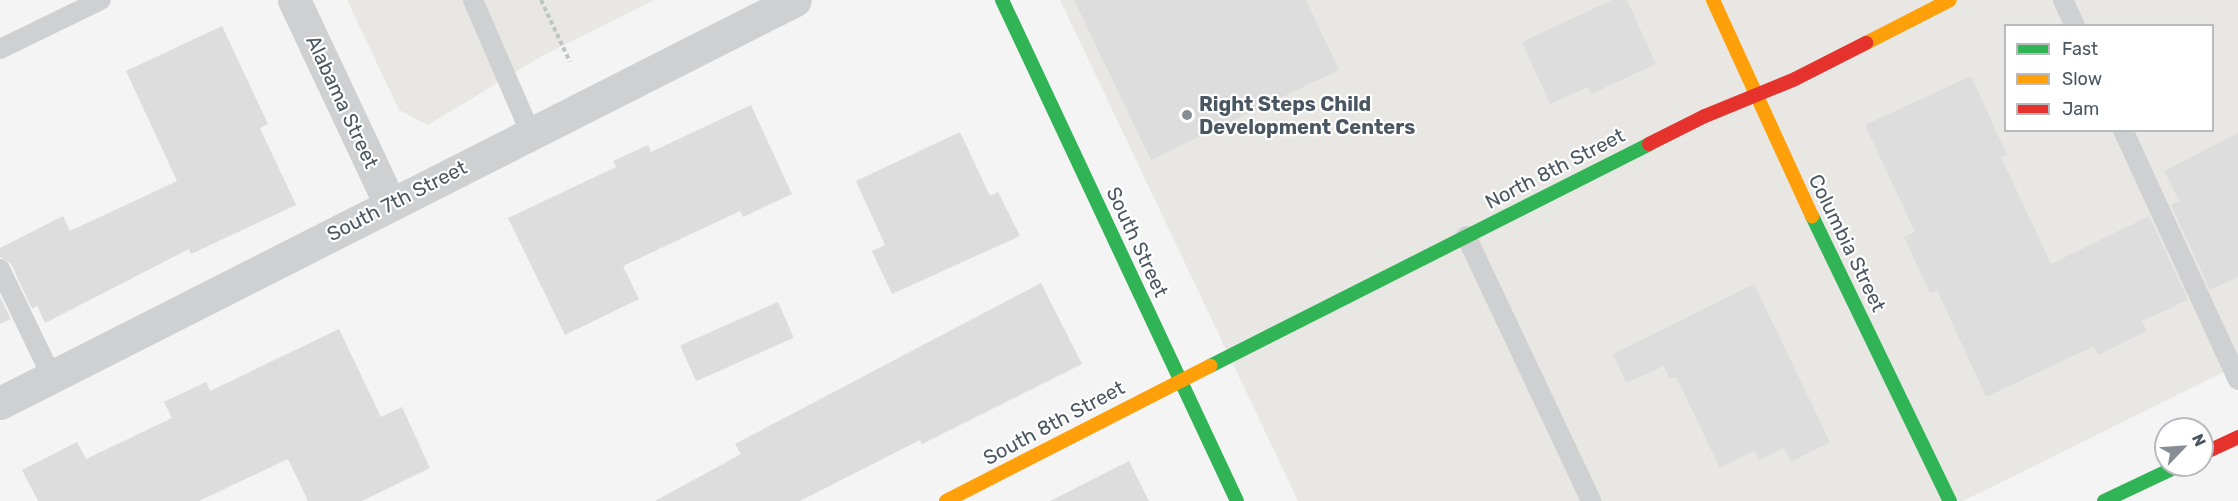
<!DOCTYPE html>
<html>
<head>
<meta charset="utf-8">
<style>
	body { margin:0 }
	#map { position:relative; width:2238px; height:501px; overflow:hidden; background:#f4f4f4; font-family:Rubik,sans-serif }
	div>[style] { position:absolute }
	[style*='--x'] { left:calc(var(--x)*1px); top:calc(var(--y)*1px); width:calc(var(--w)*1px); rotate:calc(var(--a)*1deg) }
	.commercial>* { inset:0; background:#e8e7e3 }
	.building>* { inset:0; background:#ddddde; transform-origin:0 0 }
	.path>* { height:4px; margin-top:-2px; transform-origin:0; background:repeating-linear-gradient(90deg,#bcc7c4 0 4.5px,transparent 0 7.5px) }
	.lane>* { height:20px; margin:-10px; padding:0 10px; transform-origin:10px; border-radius:10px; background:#ced0d2 }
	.street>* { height:33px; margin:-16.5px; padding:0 16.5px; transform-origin:16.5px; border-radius:16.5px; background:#ced0d2 }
	.fast>* { height:14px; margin:-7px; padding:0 7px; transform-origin:7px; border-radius:7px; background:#30b455 }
	.slow>* { height:14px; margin:-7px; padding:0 7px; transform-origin:7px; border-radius:7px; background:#ff9f0a }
	.jam>* { height:14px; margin:-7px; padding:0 7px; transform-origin:7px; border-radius:7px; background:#e5322d }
	.dots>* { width:16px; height:16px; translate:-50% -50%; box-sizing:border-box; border:3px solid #fff; border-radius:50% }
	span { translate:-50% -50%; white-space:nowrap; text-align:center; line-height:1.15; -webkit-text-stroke:4.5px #fff; paint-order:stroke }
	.street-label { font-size:20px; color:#4a5661 }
	.poi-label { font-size:20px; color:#4a5661; font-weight:700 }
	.left { translate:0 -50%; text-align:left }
	.legend { position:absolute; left:2004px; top:24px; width:210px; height:108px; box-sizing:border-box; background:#fff; border:2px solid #b7bbc0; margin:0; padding:8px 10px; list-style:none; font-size:18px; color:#4a5661 }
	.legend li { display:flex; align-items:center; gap:12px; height:30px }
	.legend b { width:30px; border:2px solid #b7bbc0 }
	.north { position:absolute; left:2154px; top:417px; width:60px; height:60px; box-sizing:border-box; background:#fff; border:2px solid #b7bbc0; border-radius:50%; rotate:65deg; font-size:16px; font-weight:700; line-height:24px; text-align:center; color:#4a5661 }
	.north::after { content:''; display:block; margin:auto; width:21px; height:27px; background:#868d94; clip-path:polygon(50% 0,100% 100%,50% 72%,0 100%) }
</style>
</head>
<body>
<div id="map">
	<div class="commercial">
		<i style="clip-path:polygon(347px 0,654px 0,544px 55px,428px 125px,399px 110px)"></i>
		<i style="clip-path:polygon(evenodd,1060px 0,2238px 0,2238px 365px,1963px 501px,1298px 501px,1060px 0,2006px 26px,2212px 26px,2212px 130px,2006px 130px,2006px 26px)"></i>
	</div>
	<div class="building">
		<i style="clip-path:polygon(1074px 0,1306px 0,1339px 70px,1151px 160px)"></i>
		<i style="clip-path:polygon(1612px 0,1627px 0,1656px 64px,1591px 94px,1588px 87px,1550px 104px,1522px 42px)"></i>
		<i style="clip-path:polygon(222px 26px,268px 124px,260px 128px,296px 205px,191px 254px,189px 249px,45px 323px,37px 306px,32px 309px,11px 264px,0 257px,0 248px,63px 216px,70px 231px,177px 181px,126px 71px)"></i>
		<i style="clip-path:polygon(1971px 76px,2007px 155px,2001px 157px,2051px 264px,2149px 216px,2188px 300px,2142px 321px,2147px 331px,2098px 355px,2094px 346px,1986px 397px,1937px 290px,1930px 293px,1904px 237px,1915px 232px,1865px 125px)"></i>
		<i style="clip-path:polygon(751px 105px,792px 194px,743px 217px,740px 211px,623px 266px,639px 299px,565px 335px,508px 218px,616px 167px,613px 161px,648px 145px,651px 152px)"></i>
		<i style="clip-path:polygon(960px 132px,990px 196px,998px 192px,1020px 236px,892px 294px,872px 251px,885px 245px,856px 181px)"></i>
		<i style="clip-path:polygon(2238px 133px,2238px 277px,2210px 290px,2171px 205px,2179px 201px,2164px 171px)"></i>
		<i style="clip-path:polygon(1041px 283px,1082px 364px,922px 444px,920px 440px,800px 501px,655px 501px,741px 454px,735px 444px)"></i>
		<i style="clip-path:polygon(1754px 284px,1830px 442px,1791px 462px,1784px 448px,1759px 460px,1754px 451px,1720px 468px,1676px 377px,1670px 379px,1664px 366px,1626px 383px,1613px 354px)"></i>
		<i style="clip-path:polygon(0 297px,11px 319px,0 324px)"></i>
		<i style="left:778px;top:302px;width:39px;height:107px;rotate:66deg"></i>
		<i style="clip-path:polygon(339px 329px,381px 417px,402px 407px,430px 468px,362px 501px,308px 501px,288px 459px,199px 501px,38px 501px,22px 470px,77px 442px,86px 459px,172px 418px,164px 402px,206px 382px,210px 391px)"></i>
		<i style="clip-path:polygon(1129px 461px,1149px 501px,1050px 501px)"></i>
	</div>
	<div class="path">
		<i style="--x:541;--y:0;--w:68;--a:64.9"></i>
	</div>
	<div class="lane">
		<i style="--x:473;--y:0;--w:146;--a:66.6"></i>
		<i style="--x:2063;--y:0;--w:29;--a:65"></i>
		<i style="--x:0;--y:49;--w:112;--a:-25.9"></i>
		<i style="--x:2123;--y:130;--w:275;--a:65.3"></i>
		<i style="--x:1466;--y:236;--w:293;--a:64.7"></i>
		<i style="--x:0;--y:269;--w:120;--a:64.3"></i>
	</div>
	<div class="street">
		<i style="--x:294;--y:0;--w:225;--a:64.8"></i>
		<i style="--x:0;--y:403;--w:891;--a:-26.88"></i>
	</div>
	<div class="fast">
		<i style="--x:1002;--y:0;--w:553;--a:64.87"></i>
		<i style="--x:1812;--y:216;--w:317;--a:64.2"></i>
		<i style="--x:1210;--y:366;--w:492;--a:-26.8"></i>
		<i style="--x:2104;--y:501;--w:84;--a:-25.3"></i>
	</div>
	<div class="slow">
		<i style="--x:1713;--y:0;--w:238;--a:65.4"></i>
		<i style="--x:1866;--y:43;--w:94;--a:-27.1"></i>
		<i style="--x:946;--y:501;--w:297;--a:-27.1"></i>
	</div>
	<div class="jam">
		<i style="--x:1649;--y:144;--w:63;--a:-26.6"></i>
		<i style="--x:1705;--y:116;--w:97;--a:-22.3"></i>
		<i style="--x:1795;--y:79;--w:80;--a:-26.9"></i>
		<i style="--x:2202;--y:454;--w:40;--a:-25"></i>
	</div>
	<div class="dots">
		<i style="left:1187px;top:115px;background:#868d94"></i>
	</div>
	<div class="street-label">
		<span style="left:342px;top:102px;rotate:65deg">Alabama Street</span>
		<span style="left:1555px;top:169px;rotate:-27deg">North 8th Street</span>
		<span style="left:397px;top:201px;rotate:-27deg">South 7th Street</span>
		<span style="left:1137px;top:242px;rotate:65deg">South Street</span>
		<span style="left:1847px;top:243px;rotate:64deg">Columbia Street</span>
		<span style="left:1054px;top:423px;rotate:-28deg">South 8th Street</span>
	</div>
	<div class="poi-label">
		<span class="left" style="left:1199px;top:116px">Right Steps Child<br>Development Centers</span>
	</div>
	<ul class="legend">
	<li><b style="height:8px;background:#30b455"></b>Fast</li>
	<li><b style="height:8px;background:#ff9f0a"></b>Slow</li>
	<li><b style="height:8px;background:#e5322d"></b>Jam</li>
	</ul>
	<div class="north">N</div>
</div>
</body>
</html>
